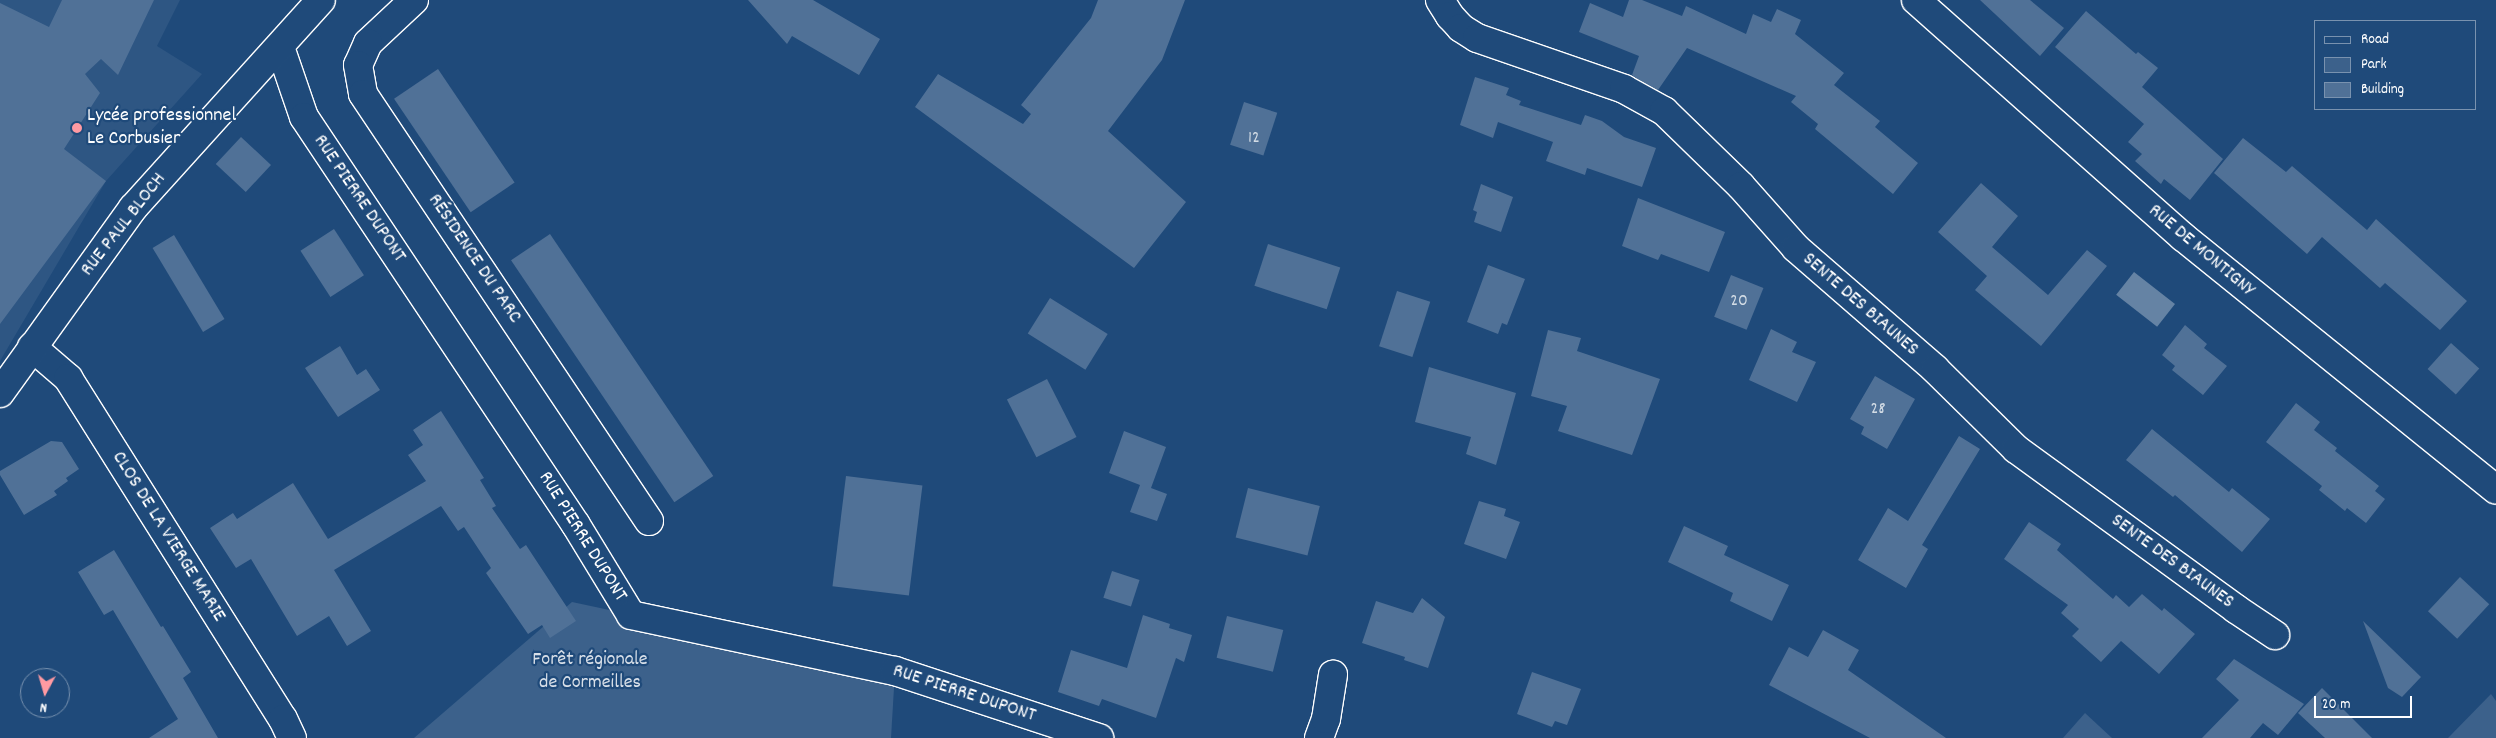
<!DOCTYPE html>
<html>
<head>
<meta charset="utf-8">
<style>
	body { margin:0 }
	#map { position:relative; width:2496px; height:738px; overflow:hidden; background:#1f4a7a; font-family:Dekko,sans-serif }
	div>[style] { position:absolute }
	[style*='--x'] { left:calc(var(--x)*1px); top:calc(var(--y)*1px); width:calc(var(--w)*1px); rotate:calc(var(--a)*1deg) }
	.built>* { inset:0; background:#2e5683 }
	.green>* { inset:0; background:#3c618b }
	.water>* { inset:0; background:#6583a4; transform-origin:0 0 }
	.building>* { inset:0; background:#507197; transform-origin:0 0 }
	.roads { filter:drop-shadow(1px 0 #fff) drop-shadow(-1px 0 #fff) drop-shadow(0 1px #fff) drop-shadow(0 -1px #fff) }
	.street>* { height:28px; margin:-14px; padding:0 14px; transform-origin:14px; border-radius:14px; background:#1f4a7a }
	.secondary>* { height:28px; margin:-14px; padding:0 14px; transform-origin:14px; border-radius:14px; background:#1f4a7a }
	.dots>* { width:14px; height:14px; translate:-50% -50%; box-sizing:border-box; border:2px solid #1f4a7a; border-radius:50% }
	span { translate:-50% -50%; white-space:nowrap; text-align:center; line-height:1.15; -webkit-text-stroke:4.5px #1f4a7a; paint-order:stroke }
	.number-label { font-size:18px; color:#d3dce5 }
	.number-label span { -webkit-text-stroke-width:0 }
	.poi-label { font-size:20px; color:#fff }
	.left { translate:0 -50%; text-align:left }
	.street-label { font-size:20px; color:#fff }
	.park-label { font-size:20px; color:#d8dfe8 }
	.legend { position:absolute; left:2314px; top:20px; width:162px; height:90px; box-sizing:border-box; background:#1f4a7a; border:1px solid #7992af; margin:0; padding:6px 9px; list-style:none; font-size:15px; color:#fff }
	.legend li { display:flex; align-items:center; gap:10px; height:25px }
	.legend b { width:25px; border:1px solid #7992af }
	.north { position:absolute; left:20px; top:668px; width:50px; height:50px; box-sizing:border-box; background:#1f4a7a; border:1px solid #7992af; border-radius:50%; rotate:186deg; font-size:14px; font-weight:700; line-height:20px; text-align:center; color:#fff }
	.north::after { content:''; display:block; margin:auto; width:18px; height:22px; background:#ff9aa2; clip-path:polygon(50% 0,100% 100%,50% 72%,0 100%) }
	.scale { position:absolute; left:2314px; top:696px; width:98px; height:22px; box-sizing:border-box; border:2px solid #fff; border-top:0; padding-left:6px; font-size:15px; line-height:18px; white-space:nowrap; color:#fff; -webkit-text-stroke:4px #1f4a7a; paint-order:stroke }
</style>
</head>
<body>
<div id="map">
	<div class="built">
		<i style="clip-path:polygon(0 0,180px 0,157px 46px,202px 74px,106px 181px,0 361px)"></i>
	</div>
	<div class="green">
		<i style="clip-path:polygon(572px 602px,895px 671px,891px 738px,414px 738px)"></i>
		<i style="clip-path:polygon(2491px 694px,2496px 701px,2496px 738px,2448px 738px)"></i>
		<i style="clip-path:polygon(2085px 713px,2112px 738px,2063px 738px)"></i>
	</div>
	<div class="water">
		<i style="left:2134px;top:272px;width:52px;height:29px;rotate:38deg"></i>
	</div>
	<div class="building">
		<i style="clip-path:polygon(62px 0,154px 0,118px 75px,101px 59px,85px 74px,100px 93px,64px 149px,106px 181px,0 324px,0 3px,49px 27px)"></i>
		<i style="clip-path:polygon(748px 0,813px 0,880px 39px,859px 75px,792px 36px,787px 44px)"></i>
		<i style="clip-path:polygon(1098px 0,1185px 0,1162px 60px,1108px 131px,1186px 202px,1134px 268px,915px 107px,938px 74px,1023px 124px,1031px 114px,1021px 105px,1091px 18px)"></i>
		<i style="clip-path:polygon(1629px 0,1642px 0,1682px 16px,1686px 6px,1746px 34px,1753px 14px,1771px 22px,1777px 9px,1801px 20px,1795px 34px,1844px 73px,1834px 85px,1880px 121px,1875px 127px,1918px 163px,1893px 194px,1815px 129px,1818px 124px,1791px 102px,1796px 96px,1687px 48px,1658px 90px,1636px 78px,1632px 75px,1639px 56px,1579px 32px,1590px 3px,1623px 17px)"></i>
		<i style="clip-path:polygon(1980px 0,2030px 0,2064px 28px,2040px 56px)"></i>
		<i style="clip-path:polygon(2086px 11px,2136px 54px,2138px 52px,2158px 68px,2142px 87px,2223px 159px,2190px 200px,2164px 179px,2161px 184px,2135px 161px,2142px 154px,2128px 142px,2144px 124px,2055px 47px)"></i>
		<i style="left:438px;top:69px;width:137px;height:53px;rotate:56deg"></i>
		<i style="clip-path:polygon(1475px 77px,1509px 88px,1506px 95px,1521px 101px,1519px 105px,1581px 125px,1585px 115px,1602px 121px,1624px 137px,1656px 148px,1642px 187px,1587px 168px,1585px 175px,1546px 161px,1553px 142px,1498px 122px,1493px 138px,1460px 125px)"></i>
		<i style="left:1244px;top:102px;width:35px;height:45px;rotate:18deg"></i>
		<i style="left:241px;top:137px;width:41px;height:37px;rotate:43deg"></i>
		<i style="clip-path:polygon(2243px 138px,2286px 172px,2292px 166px,2367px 230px,2376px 219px,2467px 301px,2440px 330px,2385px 283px,2380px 288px,2322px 237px,2307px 254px,2214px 173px)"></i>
		<i style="clip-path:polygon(1981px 183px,2018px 216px,1992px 247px,2048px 295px,2087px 250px,2107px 266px,2041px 346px,1975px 290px,1987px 276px,1938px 232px)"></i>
		<i style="clip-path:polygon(1481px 184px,1513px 197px,1501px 232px,1474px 222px,1477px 212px,1473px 210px)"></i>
		<i style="clip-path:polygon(1638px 198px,1725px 232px,1709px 272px,1661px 254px,1658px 260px,1622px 246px)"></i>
		<i style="left:334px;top:229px;width:55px;height:40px;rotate:57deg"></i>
		<i style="left:550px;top:234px;width:292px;height:47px;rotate:56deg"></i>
		<i style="left:174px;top:235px;width:98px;height:25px;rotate:59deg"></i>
		<i style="left:1268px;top:244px;width:76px;height:44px;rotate:18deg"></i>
		<i style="clip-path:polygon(1488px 265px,1525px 279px,1507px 325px,1502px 323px,1498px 334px,1467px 322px)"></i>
		<i style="left:1731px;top:275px;width:35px;height:45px;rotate:22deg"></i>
		<i style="left:1397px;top:291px;width:35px;height:58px;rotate:18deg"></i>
		<i style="left:1050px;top:298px;width:68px;height:42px;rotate:32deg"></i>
		<i style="clip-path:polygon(2185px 325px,2207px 344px,2204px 348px,2227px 366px,2203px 395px,2172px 370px,2175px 366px,2162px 355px)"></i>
		<i style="clip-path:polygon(1771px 329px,1797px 342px,1792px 352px,1816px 362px,1797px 402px,1749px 380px)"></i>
		<i style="clip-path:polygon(1548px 330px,1581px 338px,1577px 351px,1660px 379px,1632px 455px,1558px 431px,1567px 406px,1531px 396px)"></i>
		<i style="left:2451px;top:343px;width:38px;height:35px;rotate:42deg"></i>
		<i style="clip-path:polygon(340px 346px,357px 375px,366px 369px,380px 390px,338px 417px,305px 368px)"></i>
		<i style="clip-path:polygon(1429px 367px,1516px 393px,1496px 465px,1466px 454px,1471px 437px,1415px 422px)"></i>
		<i style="clip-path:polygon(1875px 376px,1915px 399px,1887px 449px,1861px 434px,1864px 427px,1850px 419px)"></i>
		<i style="left:1047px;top:379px;width:65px;height:45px;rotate:63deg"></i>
		<i style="clip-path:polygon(2296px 403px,2320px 422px,2314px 430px,2337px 448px,2335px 451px,2379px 486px,2375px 491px,2385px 499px,2366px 523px,2347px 508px,2345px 511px,2319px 490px,2322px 486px,2266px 442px)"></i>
		<i style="clip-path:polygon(441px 411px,484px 478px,480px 480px,496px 506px,492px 508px,520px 549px,526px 545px,576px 621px,550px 638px,542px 625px,528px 634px,486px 573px,491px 568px,464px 527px,458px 531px,441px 506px,334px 570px,371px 631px,347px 646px,329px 616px,297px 636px,251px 559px,236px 568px,210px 528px,233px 513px,237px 519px,293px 483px,328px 539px,426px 481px,408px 455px,423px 445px,413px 430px)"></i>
		<i style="clip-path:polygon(2152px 429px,2229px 492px,2232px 488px,2270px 519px,2242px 552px,2175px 495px,2173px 497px,2126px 460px)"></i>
		<i style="clip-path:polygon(1124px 431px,1166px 447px,1151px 488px,1167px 494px,1157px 521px,1130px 512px,1140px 485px,1109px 473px)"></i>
		<i style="clip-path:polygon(1959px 436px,1980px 449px,1922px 545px,1928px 549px,1906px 588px,1858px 560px,1888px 508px,1908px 521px)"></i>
		<i style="clip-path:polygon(51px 441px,62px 442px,79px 469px,66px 478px,68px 481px,54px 491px,57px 495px,24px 515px,0 475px,0 471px)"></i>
		<i style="left:846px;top:476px;width:77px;height:111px;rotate:7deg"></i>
		<i style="left:1248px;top:488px;width:74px;height:51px;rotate:14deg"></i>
		<i style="clip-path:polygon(1479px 501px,1506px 509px,1504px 516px,1520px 522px,1506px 559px,1464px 544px)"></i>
		<i style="clip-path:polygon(2029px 522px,2061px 544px,2057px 550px,2113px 599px,2116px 595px,2129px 607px,2142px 594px,2162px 611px,2164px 608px,2195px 634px,2159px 674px,2121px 641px,2101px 662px,2072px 636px,2079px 629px,2061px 613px,2068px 605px,2004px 559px)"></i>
		<i style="clip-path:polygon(1684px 526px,1728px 546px,1724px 555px,1789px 585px,1772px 621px,1730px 601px,1733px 593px,1668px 562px)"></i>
		<i style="clip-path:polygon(114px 550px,161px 627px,163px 626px,191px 672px,183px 678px,218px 738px,149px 738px,178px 719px,113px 610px,104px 615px,78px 572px)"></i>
		<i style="left:1112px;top:571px;width:29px;height:28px;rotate:18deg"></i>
		<i style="left:2460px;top:577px;width:40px;height:47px;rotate:43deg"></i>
		<i style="clip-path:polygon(1422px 598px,1445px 617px,1428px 668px,1404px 660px,1405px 657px,1362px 643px,1376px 601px,1413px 613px)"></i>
		<i style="clip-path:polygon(1143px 615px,1170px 624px,1169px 628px,1192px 635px,1184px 662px,1176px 658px,1156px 718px,1102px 699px,1099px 706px,1058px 692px,1071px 650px,1127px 668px)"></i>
		<i style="left:1227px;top:616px;width:58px;height:43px;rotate:14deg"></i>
		<i style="clip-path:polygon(2363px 621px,2421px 677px,2402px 697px,2388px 688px)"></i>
		<i style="clip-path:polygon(1823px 630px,1859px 650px,1848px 670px,1946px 738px,1870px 738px,1769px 685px,1789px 647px,1808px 657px)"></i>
		<i style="clip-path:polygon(2234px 659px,2304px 704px,2278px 735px,2263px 723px,2250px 738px,2202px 738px,2239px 700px,2216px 679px)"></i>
		<i style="clip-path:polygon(1532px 672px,1581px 689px,1567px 725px,1555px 721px,1552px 727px,1517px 714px)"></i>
		<i style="clip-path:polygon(2322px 688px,2372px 738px,2325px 738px,2298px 713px)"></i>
	</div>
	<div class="roads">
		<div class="street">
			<i style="--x:414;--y:0;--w:63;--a:136.9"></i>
			<i style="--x:368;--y:43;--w:24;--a:114"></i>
			<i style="--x:358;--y:65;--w:29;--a:80"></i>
			<i style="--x:363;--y:94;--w:514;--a:56.19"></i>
			<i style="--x:1440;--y:0;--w:19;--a:58"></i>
			<i style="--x:1450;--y:16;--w:16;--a:47"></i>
			<i style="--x:1461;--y:28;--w:19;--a:32"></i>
			<i style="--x:1477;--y:38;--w:156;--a:19.1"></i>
			<i style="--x:1624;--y:89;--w:46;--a:28.8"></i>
			<i style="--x:1664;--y:111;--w:107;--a:44.2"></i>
			<i style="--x:1741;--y:186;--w:83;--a:48.4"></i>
			<i style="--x:1796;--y:248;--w:184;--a:41"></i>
			<i style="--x:1935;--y:369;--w:114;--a:44.6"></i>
			<i style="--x:2016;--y:449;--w:272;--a:36"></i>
			<i style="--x:2236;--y:609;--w:47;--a:33.7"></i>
			<i style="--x:280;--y:47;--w:74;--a:71.1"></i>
			<i style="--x:304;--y:117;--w:490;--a:56.3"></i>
			<i style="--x:576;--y:525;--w:105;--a:58.6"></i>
			<i style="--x:631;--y:615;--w:270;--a:12"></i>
			<i style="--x:895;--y:671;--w:215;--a:18.2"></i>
			<i style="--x:32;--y:347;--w:48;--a:40.7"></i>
			<i style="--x:68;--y:378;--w:403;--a:57.8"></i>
			<i style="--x:283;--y:719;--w:21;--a:65"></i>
			<i style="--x:0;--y:393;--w:228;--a:-54.3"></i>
			<i style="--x:133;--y:208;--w:280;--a:-47.9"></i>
			<i style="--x:1319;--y:738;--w:20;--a:-70"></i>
			<i style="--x:1326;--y:719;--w:45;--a:-81"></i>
		</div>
		<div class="secondary">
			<i style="--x:1916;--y:0;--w:357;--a:41.6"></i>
			<i style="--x:2183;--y:237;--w:402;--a:38.9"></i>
		</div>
	</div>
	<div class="dots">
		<i style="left:77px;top:128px;background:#ff9aa2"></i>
	</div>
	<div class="number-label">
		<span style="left:1254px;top:139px">12</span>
		<span style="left:1739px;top:302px">20</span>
		<span style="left:1878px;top:410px">28</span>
	</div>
	<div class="poi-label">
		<span class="left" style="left:87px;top:128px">Lycée professionnel<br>Le Corbusier</span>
	</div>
	<div class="street-label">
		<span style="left:359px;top:199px;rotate:56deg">RUE PIERRE DUPONT</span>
		<span style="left:124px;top:225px;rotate:-52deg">RUE PAUL BLOCH</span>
		<span style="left:2201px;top:251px;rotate:40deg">RUE DE MONTIGNY</span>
		<span style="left:474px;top:259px;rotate:56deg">RÉSIDENCE DU PARC</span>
		<span style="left:1860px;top:305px;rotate:41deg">SENTE DES BIAUNES</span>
		<span style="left:168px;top:537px;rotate:58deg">CLOS DE LA VIERGE MARIE</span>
		<span style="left:582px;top:537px;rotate:58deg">RUE PIERRE DUPONT</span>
		<span style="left:2172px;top:562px;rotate:36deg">SENTE DES BIAUNES</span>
		<span style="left:964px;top:694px;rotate:18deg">RUE PIERRE DUPONT</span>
	</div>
	<div class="park-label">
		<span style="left:590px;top:672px">Forêt régionale<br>de Cormeilles</span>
	</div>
	<ul class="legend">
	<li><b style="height:6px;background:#1f4a7a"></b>Road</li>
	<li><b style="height:14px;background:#3c618b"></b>Park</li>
	<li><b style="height:14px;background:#507197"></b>Building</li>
	</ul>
	<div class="north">N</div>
	<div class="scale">20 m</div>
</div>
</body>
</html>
